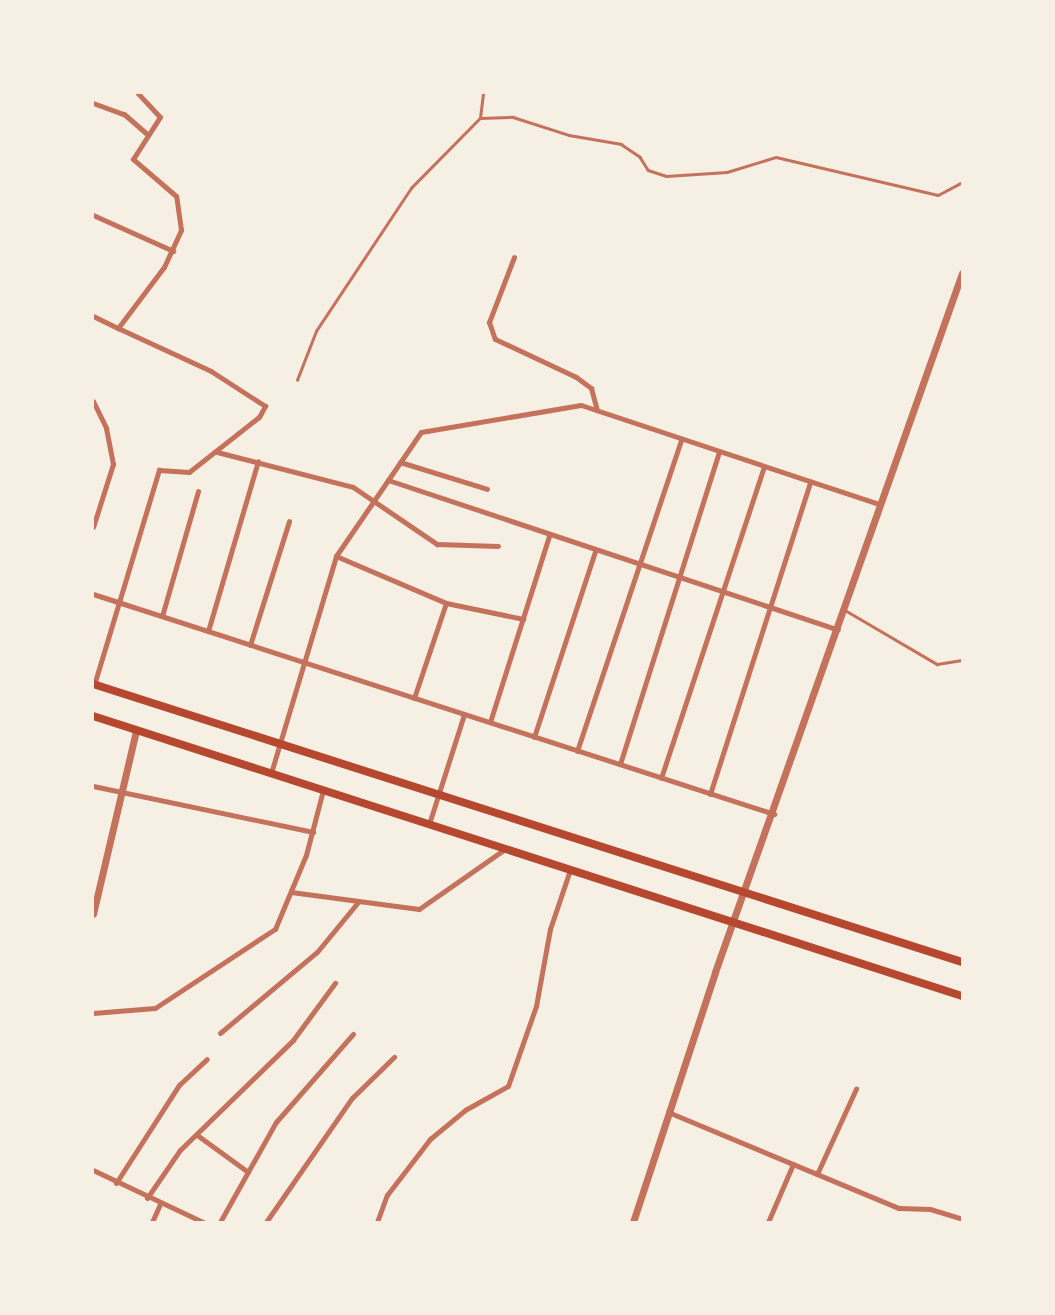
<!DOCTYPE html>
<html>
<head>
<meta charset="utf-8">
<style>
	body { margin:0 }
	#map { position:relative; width:1055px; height:1315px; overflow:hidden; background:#f6efe4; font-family:"Public Sans",sans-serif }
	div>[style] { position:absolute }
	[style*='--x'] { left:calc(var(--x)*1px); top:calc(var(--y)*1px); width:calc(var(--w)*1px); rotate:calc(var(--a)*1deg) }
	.service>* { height:2.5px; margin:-1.25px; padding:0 1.25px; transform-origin:1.25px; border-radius:1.25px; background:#c5725c }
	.minor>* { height:5px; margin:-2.5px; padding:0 2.5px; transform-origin:2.5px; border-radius:2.5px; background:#c5725c }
	.tertiary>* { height:7px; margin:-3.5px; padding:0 3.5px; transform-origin:3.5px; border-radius:3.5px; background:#c5725c }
	.secondary>* { height:8px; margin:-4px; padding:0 4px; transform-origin:4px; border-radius:4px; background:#b5482f }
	span { translate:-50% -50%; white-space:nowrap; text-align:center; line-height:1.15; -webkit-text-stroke:6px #f6efe4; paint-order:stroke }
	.frame { position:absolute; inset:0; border:94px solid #f6efe4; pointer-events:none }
</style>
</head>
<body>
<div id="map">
	<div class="service">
		<i style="--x:480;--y:118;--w:25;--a:-83"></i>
		<i style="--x:297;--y:380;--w:53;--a:-68.8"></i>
		<i style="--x:316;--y:331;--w:172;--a:-56.4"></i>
		<i style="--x:411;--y:188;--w:98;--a:-45.4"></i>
		<i style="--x:480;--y:118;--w:33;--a:-2"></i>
		<i style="--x:513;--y:117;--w:59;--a:17.8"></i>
		<i style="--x:569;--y:135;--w:53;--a:9.8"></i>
		<i style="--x:621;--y:144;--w:23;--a:34"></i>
		<i style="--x:640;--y:157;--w:15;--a:58"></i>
		<i style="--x:648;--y:170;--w:19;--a:18"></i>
		<i style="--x:666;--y:176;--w:61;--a:-3.8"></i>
		<i style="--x:727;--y:172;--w:51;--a:-17"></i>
		<i style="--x:776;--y:157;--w:166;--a:13.2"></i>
		<i style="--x:938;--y:195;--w:27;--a:-28"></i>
		<i style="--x:845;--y:610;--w:107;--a:30.4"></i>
		<i style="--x:937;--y:664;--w:25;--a:-9"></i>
	</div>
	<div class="minor">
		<i style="--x:93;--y:103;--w:33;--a:20"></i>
		<i style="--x:124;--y:114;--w:32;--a:41"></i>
		<i style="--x:93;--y:215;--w:88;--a:24.2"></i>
		<i style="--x:514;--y:257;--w:70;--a:111"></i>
		<i style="--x:489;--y:322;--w:18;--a:71"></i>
		<i style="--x:495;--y:339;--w:89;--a:25.1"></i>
		<i style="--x:576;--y:377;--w:19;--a:36"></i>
		<i style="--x:591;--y:388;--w:23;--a:75"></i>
		<i style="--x:93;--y:316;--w:28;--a:26"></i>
		<i style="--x:118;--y:328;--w:76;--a:-53"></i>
		<i style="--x:164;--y:267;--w:41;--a:-65.3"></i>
		<i style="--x:181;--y:230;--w:34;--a:-98"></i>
		<i style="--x:176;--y:196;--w:57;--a:-139.3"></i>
		<i style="--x:133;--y:159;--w:50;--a:-57.3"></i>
		<i style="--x:160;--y:117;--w:33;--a:-133"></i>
		<i style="--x:93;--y:401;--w:30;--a:64"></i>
		<i style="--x:106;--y:428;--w:37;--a:79"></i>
		<i style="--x:113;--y:464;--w:66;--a:107.6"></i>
		<i style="--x:217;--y:452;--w:140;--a:14.4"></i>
		<i style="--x:353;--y:487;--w:102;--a:34.2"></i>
		<i style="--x:437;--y:544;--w:61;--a:1.9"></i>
		<i style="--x:400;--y:462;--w:91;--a:17.2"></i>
		<i style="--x:388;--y:480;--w:474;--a:18.4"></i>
		<i style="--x:336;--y:556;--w:120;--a:23.1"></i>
		<i style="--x:446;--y:603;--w:79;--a:11.7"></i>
		<i style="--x:93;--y:594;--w:716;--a:17.9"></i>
		<i style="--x:162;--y:616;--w:130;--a:-73.9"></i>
		<i style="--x:208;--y:631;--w:177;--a:-73.6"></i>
		<i style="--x:250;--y:645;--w:130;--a:-72.5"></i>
		<i style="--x:94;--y:685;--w:225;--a:-73.2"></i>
		<i style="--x:159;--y:470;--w:30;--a:4"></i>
		<i style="--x:189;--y:472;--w:89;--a:-38.2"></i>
		<i style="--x:259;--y:417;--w:13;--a:-61"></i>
		<i style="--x:265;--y:406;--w:64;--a:-147.1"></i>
		<i style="--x:211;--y:371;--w:102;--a:-155.2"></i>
		<i style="--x:414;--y:698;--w:100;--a:-71.4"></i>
		<i style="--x:490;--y:722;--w:195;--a:-72.4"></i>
		<i style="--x:534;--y:737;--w:195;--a:-71.8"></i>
		<i style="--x:577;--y:751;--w:328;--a:-71.5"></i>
		<i style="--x:620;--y:764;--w:327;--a:-72.4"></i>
		<i style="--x:271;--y:773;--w:227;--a:-73.3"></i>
		<i style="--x:336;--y:556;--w:150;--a:-55.6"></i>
		<i style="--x:421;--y:432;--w:162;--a:-9.6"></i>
		<i style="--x:581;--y:405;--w:316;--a:18.4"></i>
		<i style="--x:661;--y:778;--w:328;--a:-71.7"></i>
		<i style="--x:93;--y:786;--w:225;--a:11.8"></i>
		<i style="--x:710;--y:794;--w:328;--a:-72.2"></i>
		<i style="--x:429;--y:824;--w:115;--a:-72.3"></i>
		<i style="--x:291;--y:892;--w:129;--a:7.6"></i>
		<i style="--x:419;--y:909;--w:105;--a:-34.9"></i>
		<i style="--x:93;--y:1013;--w:62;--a:-4.6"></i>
		<i style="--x:155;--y:1008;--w:144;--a:-33.4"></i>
		<i style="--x:275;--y:929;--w:80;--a:-67.3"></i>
		<i style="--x:306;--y:855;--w:67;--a:-75.3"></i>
		<i style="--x:220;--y:1033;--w:126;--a:-39.9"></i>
		<i style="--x:317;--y:952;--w:65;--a:-50.6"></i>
		<i style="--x:668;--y:1112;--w:250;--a:22.6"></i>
		<i style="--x:899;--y:1208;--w:31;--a:2"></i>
		<i style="--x:930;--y:1209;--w:34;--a:17"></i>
		<i style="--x:197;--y:1135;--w:63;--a:36"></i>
		<i style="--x:93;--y:1170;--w:122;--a:25.3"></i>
		<i style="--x:817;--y:1174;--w:94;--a:-65.4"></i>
		<i style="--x:116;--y:1183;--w:117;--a:-57.3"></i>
		<i style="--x:179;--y:1085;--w:38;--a:-43"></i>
		<i style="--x:147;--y:1198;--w:58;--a:-55.5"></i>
		<i style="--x:180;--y:1150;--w:158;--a:-44.2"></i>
		<i style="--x:293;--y:1040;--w:71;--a:-53.6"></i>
		<i style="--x:152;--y:1222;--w:20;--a:-66"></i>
		<i style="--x:220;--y:1222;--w:115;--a:-60.8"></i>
		<i style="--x:276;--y:1122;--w:117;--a:-48.8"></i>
		<i style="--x:266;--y:1222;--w:151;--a:-55.3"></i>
		<i style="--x:352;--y:1098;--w:59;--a:-44.3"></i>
		<i style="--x:377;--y:1222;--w:29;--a:-70"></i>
		<i style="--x:387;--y:1195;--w:71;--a:-52.5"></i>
		<i style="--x:430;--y:1139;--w:45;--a:-39.6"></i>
		<i style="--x:465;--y:1110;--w:49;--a:-29.2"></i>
		<i style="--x:508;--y:1086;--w:85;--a:-70.7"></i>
		<i style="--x:536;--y:1006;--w:78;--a:-79.7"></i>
		<i style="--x:550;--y:929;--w:62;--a:-71.3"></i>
		<i style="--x:768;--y:1222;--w:63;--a:-66.7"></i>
	</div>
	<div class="tertiary">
		<i style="--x:93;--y:914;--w:189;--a:-76.8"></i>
		<i style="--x:633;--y:1222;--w:263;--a:-71.8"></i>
		<i style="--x:715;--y:972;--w:741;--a:-70.54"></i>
	</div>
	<div class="secondary">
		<i style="--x:93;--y:684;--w:912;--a:17.74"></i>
		<i style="--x:93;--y:716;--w:913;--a:17.86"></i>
	</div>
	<div class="frame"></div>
</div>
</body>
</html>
